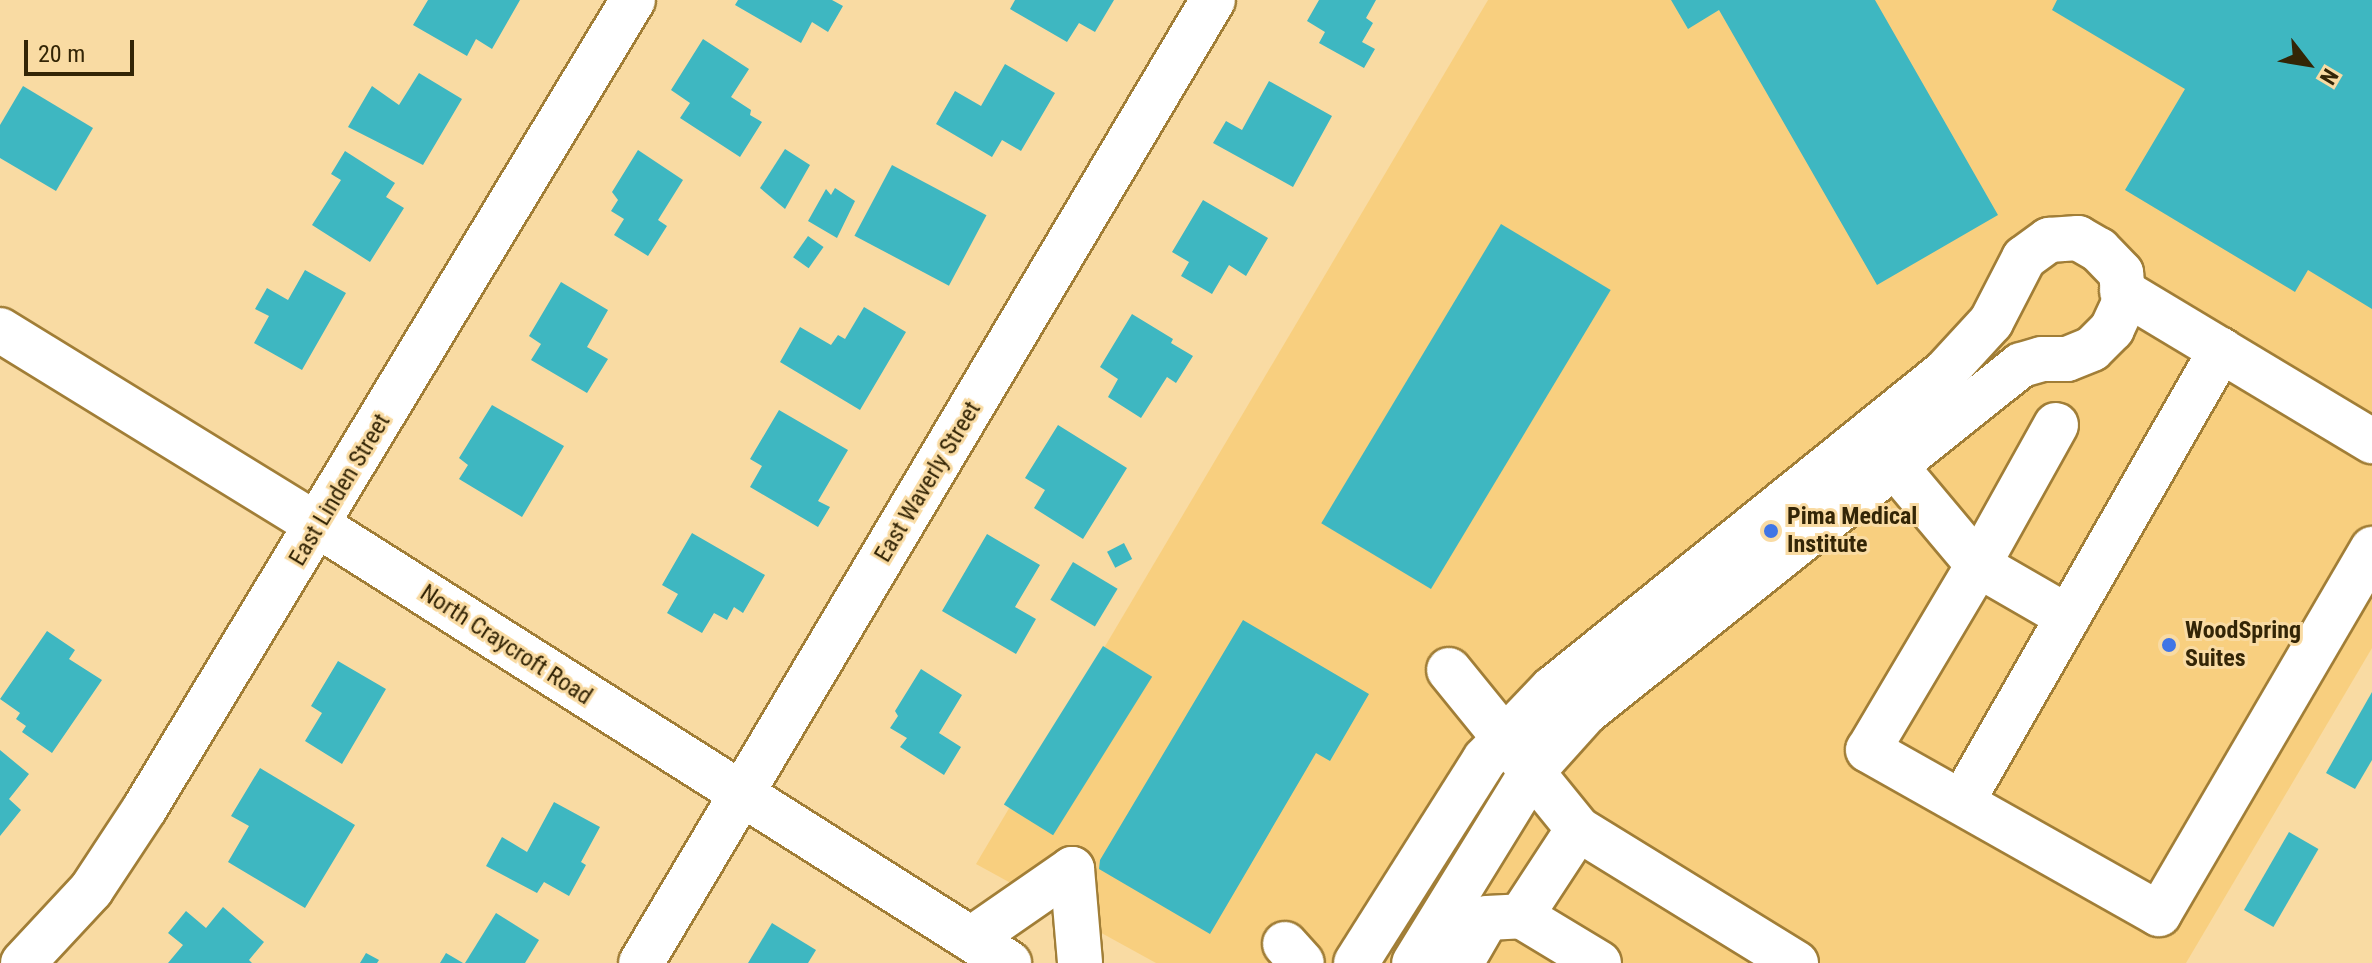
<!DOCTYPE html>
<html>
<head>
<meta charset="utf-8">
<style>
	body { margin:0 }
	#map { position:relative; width:2372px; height:963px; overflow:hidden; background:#f9dba3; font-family:"Roboto Condensed",sans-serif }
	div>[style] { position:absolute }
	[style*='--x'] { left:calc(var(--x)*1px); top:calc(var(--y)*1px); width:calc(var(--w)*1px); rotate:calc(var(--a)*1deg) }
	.built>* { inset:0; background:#f8cf7f }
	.building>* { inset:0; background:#3eb7c1; transform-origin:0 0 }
	.roads { filter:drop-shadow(2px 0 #a17e37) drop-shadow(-2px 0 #a17e37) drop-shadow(0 2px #a17e37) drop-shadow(0 -2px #a17e37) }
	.minor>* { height:44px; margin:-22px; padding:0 22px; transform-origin:22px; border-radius:22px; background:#fff }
	.major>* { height:44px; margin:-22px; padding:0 22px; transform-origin:22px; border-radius:22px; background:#fff }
	.dots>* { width:22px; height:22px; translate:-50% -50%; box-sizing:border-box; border:4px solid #f9dba3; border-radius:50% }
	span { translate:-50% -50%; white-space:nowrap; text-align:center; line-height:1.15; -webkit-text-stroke:6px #f9dba3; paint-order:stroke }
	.street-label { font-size:24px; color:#332506 }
	.poi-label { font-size:24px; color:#332506; font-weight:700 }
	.left { translate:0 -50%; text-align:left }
	.north { position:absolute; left:2268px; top:24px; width:80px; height:80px; -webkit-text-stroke:6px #f9dba3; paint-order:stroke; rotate:121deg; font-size:22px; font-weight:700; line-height:32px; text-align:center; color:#332506 }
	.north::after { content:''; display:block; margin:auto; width:28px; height:36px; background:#332506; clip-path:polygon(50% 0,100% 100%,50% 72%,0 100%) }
	.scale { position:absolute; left:24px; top:40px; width:110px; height:36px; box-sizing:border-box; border:4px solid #332506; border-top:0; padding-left:10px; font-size:24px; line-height:28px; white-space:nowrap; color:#332506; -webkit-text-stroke:6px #f9dba3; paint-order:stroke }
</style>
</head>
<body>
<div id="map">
	<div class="built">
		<i style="clip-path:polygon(1488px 0,2372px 0,2372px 648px,2186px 963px,1156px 963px,976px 864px)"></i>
	</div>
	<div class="building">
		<i style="clip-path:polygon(428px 0,520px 0,492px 49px,476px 39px,467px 56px,413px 25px)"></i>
		<i style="clip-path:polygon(738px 0,832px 0,843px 6px,828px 32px,812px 22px,801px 43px,735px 5px)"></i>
		<i style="clip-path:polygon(1015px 0,1114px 0,1095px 32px,1079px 23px,1067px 42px,1010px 9px)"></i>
		<i style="clip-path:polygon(1319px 0,1376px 0,1366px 18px,1373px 23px,1362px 42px,1375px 49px,1364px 68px,1319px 43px,1325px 32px,1307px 21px)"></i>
		<i style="clip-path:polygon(1671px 0,1875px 0,1998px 215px,1877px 285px,1719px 10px,1688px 29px)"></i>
		<i style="clip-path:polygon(2057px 0,2372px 0,2372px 309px,2308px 270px,2295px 292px,2125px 190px,2185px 89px,2052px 10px)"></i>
		<i style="clip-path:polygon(703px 39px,749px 69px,731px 97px,751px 110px,750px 115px,762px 122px,740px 157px,680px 118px,690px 103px,671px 90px)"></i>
		<i style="clip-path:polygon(1005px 64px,1055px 93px,1021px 151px,1002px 140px,992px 157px,936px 124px,955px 91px,981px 106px)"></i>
		<i style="clip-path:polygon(419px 73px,462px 99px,423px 165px,348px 127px,372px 86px,399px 105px)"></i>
		<i style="clip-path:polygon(1269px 81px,1332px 116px,1293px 187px,1213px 143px,1226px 121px,1242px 130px)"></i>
		<i style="clip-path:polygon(23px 86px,93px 128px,56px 191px,0 158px,0 125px)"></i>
		<i style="clip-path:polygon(785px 149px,810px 165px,785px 209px,760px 188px)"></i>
		<i style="clip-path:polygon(638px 150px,683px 180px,658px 220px,667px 226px,648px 256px,614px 235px,624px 219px,611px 211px,618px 200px,612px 192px)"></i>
		<i style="clip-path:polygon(345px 151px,395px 183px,386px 197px,404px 208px,370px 262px,312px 225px,341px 180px,331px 174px)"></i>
		<i style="left:892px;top:165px;width:107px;height:80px;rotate:28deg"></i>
		<i style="clip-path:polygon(835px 188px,855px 201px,837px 238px,808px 221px,826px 189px,831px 195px)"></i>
		<i style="clip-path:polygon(1203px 200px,1268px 238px,1246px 276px,1229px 265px,1212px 294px,1181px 276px,1189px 262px,1172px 252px)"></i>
		<i style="left:1501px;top:224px;width:128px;height:349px;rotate:31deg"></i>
		<i style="left:808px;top:236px;width:19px;height:26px;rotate:35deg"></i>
		<i style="clip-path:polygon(305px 270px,346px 293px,302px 370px,254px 343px,269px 316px,255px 309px,267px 288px,288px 300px)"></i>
		<i style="clip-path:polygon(561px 282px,608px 310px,587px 347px,608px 359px,587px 393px,531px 360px,541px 344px,529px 336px)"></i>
		<i style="clip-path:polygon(864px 307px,906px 332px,860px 410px,780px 362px,800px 327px,831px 345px,838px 335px,845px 339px)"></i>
		<i style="clip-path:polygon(1132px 314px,1173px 339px,1171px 343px,1193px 356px,1176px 383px,1167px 377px,1141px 418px,1108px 397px,1118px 379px,1100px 367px)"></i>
		<i style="clip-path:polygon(492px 405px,564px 446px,522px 517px,459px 479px,468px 465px,459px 458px)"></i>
		<i style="clip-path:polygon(779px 410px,848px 450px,818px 501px,830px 507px,818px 527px,750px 487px,762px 466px,750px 459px)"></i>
		<i style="clip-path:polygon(1058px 425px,1127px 468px,1083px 539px,1034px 508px,1045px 490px,1025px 478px)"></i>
		<i style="clip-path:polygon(692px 533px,765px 575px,743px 613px,734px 607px,727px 620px,714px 613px,702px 633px,667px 613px,678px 594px,662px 585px)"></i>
		<i style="clip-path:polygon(987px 534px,1040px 565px,1015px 607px,1036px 619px,1016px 654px,942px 611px)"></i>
		<i style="left:1124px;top:543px;width:18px;height:19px;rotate:63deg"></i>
		<i style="left:1073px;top:562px;width:52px;height:44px;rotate:31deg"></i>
		<i style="clip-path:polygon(1243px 620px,1369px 694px,1330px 761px,1316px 753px,1210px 934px,1099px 869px,1100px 860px)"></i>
		<i style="clip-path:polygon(47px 631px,75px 650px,69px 659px,102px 680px,52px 753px,22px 732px,26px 726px,16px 719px,20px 713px,0 699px)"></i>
		<i style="left:1103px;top:646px;width:58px;height:187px;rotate:32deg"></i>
		<i style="clip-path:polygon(338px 661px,386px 689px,342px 764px,305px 741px,322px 713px,311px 706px)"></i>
		<i style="clip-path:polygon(921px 669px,962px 695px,939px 733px,961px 747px,944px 775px,900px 747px,907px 738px,890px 728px,898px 716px,895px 711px)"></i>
		<i style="clip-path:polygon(2372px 692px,2372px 760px,2355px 789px,2326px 773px)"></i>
		<i style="clip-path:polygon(0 750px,29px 774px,9px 799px,21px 810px,0 836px)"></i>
		<i style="clip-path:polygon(260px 768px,355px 825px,305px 908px,228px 862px,249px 826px,231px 816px)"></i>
		<i style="clip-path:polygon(554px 802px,600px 827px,581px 862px,586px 865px,569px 896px,544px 882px,537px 893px,486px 866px,502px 837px,527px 852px)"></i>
		<i style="left:2289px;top:832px;width:34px;height:90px;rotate:30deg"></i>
		<i style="clip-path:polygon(223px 907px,264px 942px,249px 960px,252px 963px,168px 963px,183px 945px,168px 933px,186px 911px,206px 928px)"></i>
		<i style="clip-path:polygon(496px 913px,539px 940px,525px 963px,465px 963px)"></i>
		<i style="clip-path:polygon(772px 923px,816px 950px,808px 963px,748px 963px)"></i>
		<i style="clip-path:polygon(366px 953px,379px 960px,377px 963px,360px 963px)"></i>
		<i style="clip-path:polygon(446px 953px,463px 963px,440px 963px)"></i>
	</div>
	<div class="roads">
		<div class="minor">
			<i style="--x:2122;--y:291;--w:292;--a:31"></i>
			<i style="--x:2056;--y:425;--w:160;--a:119.1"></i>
			<i style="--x:1978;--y:565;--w:104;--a:30"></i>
			<i style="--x:1879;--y:441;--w:30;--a:57"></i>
			<i style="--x:1895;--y:466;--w:129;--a:50"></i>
			<i style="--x:1978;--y:565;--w:215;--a:120.7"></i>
			<i style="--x:1868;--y:750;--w:334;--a:29.4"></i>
			<i style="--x:2159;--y:914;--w:423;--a:-59.7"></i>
			<i style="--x:1449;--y:670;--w:205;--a:50.9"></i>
			<i style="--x:1578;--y:829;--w:256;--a:31.6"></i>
			<i style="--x:1962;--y:802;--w:521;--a:-60.19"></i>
			<i style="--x:1578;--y:829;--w:104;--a:123.2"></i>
			<i style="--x:1521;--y:916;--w:91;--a:31.1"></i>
			<i style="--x:971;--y:939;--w:123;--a:-34.7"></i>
			<i style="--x:1072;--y:869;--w:94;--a:85.1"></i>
			<i style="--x:1285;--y:944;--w:25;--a:48"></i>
			<i style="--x:23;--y:963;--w:100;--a:-47"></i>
			<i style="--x:91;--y:890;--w:98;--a:-56.6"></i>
			<i style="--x:145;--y:808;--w:944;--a:-58.87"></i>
			<i style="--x:641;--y:963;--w:1120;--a:-59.29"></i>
			<i style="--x:1356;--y:963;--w:241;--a:-57.7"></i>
			<i style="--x:1485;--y:759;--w:97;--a:-46.3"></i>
			<i style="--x:1552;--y:689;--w:505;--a:-38.89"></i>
			<i style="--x:1945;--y:372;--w:68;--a:-47.4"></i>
			<i style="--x:1991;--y:322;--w:72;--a:-62.7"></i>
			<i style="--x:2024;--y:258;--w:31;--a:-36"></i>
			<i style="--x:2049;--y:240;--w:29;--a:-4"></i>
			<i style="--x:2078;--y:238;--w:24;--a:30"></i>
			<i style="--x:2099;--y:250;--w:32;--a:46"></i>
			<i style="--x:2121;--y:273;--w:30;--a:84"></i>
			<i style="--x:2124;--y:303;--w:29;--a:115"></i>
			<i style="--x:2112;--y:329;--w:28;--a:135"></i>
			<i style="--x:2092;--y:349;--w:27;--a:158"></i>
			<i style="--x:2067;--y:359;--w:25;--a:180"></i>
			<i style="--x:2042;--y:359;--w:22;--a:164"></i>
			<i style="--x:2021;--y:365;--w:556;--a:141.42"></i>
			<i style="--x:1586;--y:712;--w:82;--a:132"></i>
			<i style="--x:1531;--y:773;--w:223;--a:121.6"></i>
			<i style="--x:1461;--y:963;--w:52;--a:-60"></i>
			<i style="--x:1487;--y:918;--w:34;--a:-3"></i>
		</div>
		<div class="major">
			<i style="--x:0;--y:330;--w:374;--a:31.6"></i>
			<i style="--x:319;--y:526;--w:817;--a:32.35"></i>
		</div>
	</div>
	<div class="dots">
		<i style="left:1771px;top:531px;background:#4075e6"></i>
		<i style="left:2169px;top:645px;background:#4075e6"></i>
	</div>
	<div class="street-label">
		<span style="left:928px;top:482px;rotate:-59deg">East Waverly Street</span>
		<span style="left:340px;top:490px;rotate:-59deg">East Linden Street</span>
		<span style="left:506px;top:645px;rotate:33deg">North Craycroft Road</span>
	</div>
	<div class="poi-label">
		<span class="left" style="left:1787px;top:531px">Pima Medical<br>Institute</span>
		<span class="left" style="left:2185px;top:645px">WoodSpring<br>Suites</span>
	</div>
	<div class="north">N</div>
	<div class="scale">20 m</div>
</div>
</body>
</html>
